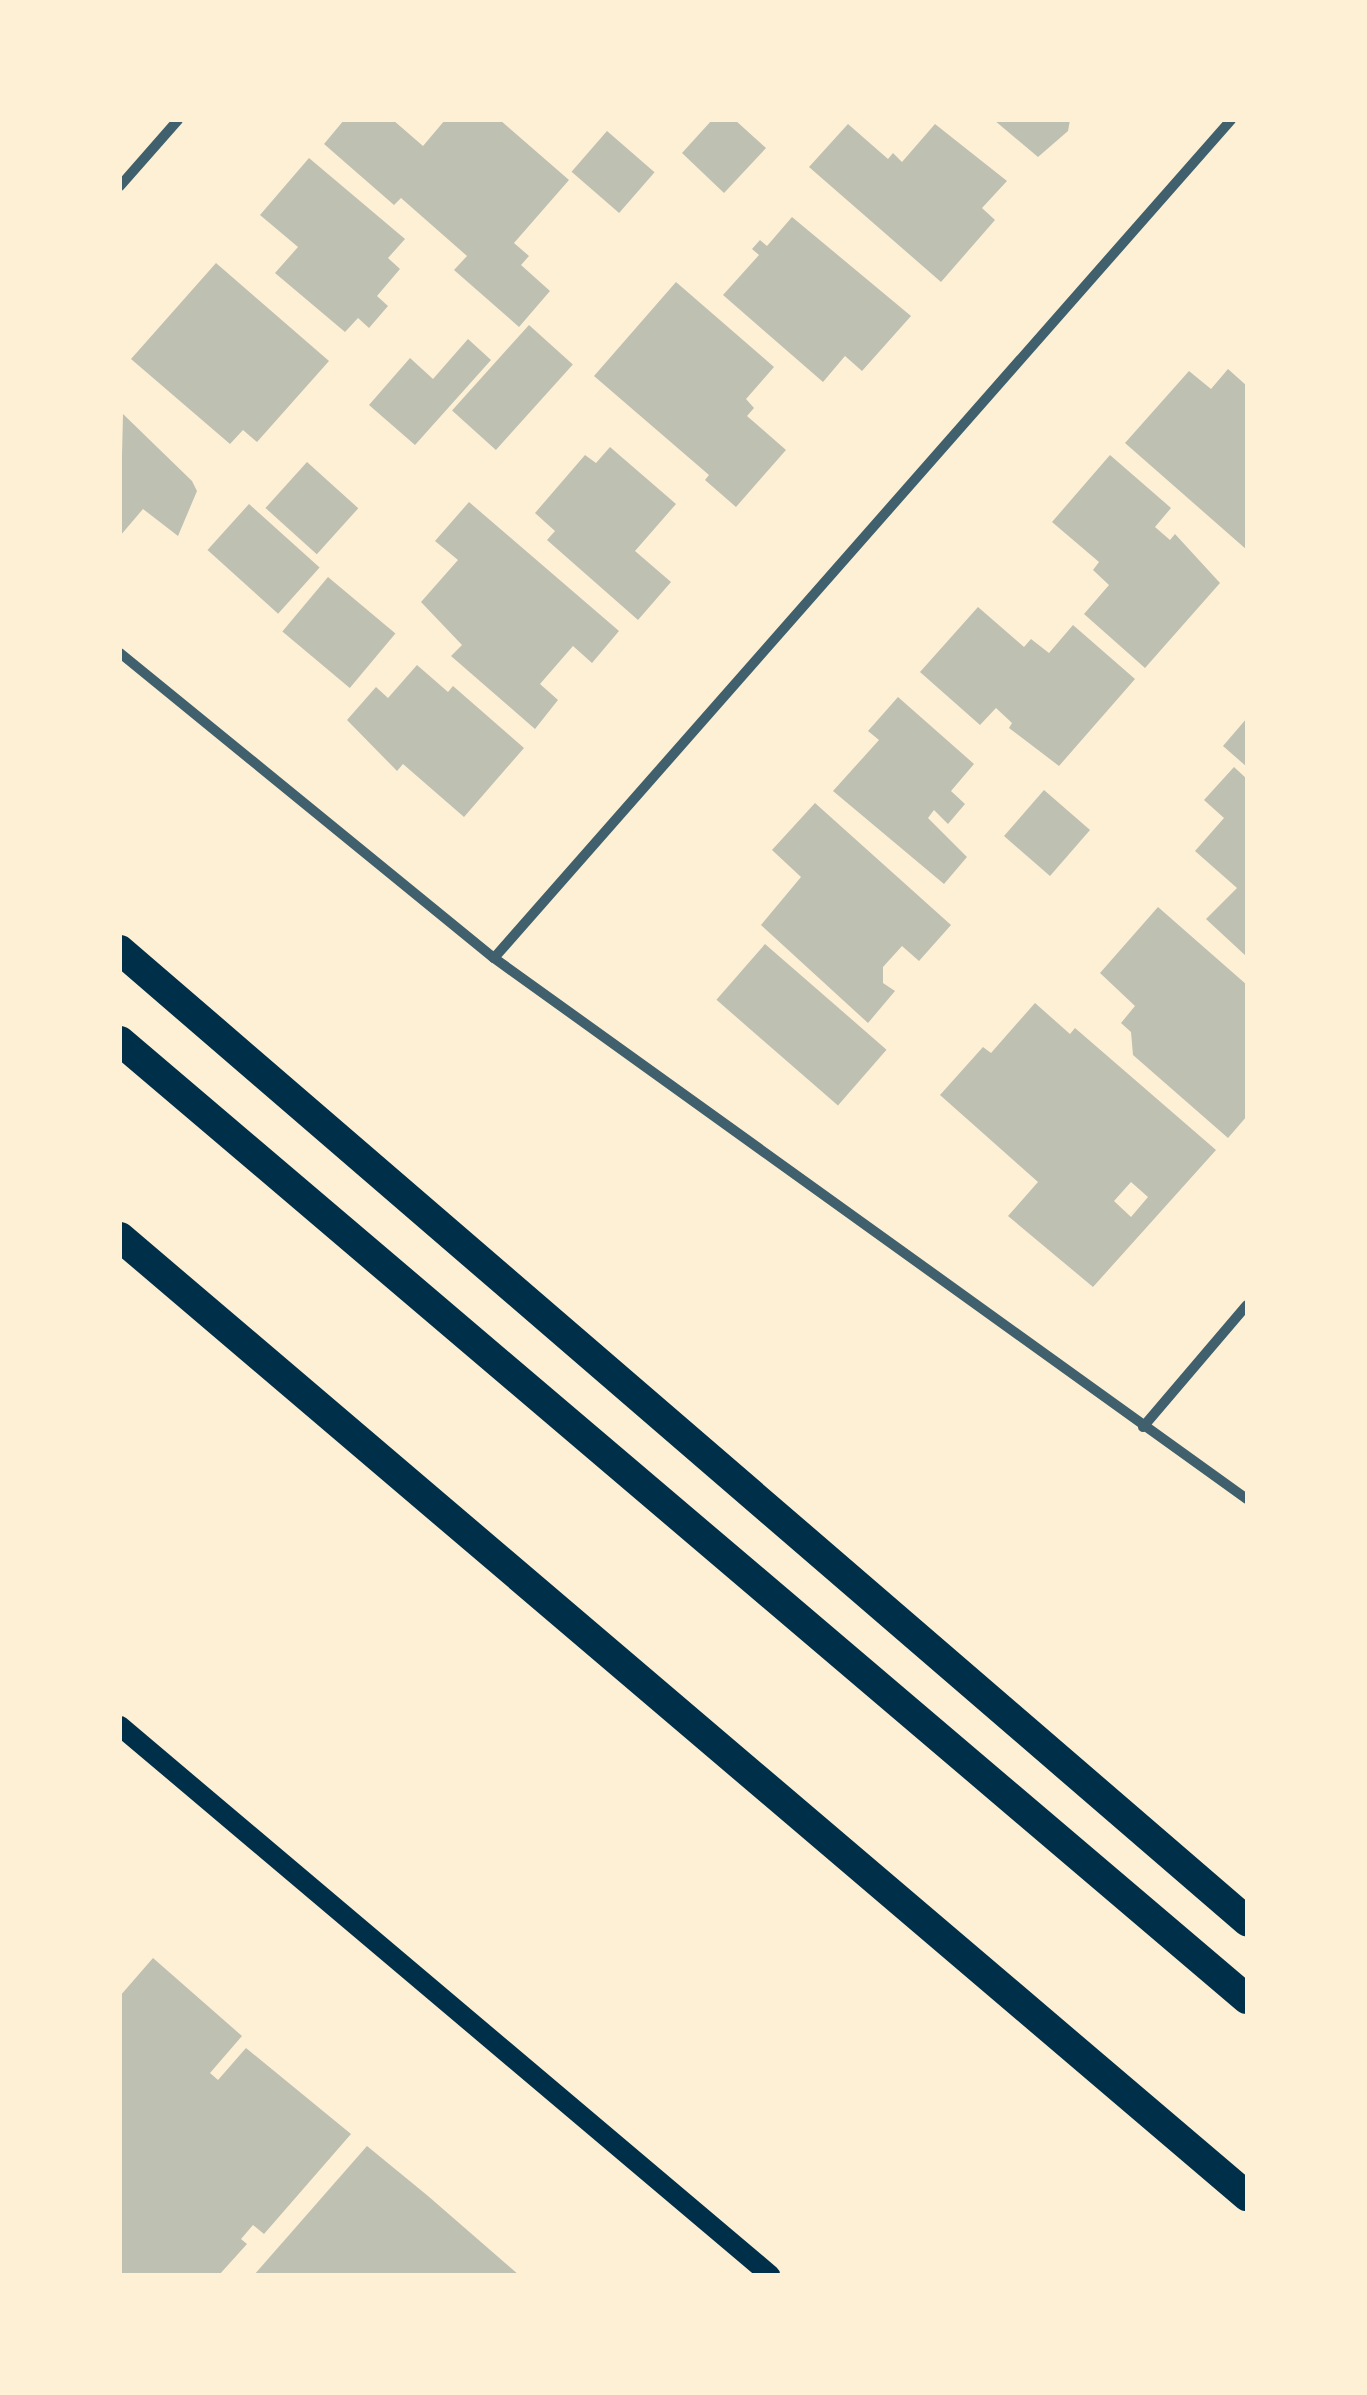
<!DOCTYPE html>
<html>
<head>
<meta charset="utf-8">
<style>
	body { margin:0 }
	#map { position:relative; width:1367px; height:2395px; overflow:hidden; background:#fdf0d5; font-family:Georgia,serif }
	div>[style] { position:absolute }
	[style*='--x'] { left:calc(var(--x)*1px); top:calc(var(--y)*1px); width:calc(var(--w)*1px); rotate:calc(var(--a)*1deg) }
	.building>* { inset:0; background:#bec0b2; transform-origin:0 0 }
	.minor>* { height:10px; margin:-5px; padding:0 5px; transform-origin:5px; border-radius:5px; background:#3f606c }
	.secondary>* { height:20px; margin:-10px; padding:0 10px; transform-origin:10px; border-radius:10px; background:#003049 }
	.motorway>* { height:30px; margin:-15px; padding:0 15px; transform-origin:15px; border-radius:15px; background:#003049 }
	span { translate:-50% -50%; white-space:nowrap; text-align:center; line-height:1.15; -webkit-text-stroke:10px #fdf0d5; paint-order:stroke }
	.frame { position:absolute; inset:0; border:122px solid #fdf0d5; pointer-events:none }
</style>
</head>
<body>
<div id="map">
	<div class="building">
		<i style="clip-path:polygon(344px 120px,393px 120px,423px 146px,445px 120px,500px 120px,569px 180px,514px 243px,529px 256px,521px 265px,550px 291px,519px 327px,454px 270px,467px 256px,401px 198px,394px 205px,324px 144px)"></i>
		<i style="clip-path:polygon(712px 120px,735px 120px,766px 148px,724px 193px,682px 153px)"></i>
		<i style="clip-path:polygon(994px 120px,1070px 120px,1068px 131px,1038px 157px)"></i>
		<i style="clip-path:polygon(848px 124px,888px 159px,893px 153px,902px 162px,935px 124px,1007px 181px,982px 208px,995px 220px,941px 282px,809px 167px)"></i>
		<i style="left:607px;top:131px;width:63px;height:54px;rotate:41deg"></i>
		<i style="clip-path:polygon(309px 158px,405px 239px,388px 258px,400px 269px,377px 296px,388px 306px,369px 328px,358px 318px,345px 332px,275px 273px,298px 247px,260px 215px)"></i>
		<i style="clip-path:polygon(792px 217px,911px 316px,862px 371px,845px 356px,823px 382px,723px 295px,759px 255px,752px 249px,760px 240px,767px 246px)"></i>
		<i style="clip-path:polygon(216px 263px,329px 361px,257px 442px,243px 430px,230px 444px,131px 359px)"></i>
		<i style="clip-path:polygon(676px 282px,774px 367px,746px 399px,754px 408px,747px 416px,786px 450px,736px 507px,705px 480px,709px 475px,594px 376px)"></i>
		<i style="left:529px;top:325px;width:59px;height:115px;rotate:42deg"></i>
		<i style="clip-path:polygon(468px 339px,491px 360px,415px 445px,369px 405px,410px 358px,433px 379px)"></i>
		<i style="clip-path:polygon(1228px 369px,1247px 386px,1247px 550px,1125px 443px,1189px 371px,1211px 389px)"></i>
		<i style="clip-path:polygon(123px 414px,192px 481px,197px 491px,178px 536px,143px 509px,120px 536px)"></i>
		<i style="clip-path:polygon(610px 447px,676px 504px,635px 551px,671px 582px,638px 620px,547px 540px,555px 531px,535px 513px,585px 455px,596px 463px)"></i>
		<i style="clip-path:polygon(1110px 455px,1171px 508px,1155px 527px,1170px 540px,1175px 534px,1220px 583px,1145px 668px,1084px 614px,1109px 585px,1093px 570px,1099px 562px,1052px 522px)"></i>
		<i style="left:307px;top:462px;width:69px;height:62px;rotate:42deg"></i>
		<i style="clip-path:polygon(469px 502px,619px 631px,592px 663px,573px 646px,540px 684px,558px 700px,535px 729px,451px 656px,462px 645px,421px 602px,458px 560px,435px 541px)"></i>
		<i style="left:249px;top:504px;width:95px;height:62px;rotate:42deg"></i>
		<i style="left:328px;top:577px;width:88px;height:71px;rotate:40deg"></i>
		<i style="clip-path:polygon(978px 607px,1024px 647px,1031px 639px,1049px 653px,1073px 625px,1135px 679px,1059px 766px,1009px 728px,1012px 723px,996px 708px,980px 725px,920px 672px)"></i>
		<i style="clip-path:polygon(417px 665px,448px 692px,453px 686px,524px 748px,464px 817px,403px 764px,397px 771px,347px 720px,376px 687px,388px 698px)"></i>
		<i style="clip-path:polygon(898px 697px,974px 764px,951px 791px,965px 804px,948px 824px,934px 810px,928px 818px,967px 857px,944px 884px,833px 791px,879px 740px,868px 731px)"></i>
		<i style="clip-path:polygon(1247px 718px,1247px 767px,1223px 746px)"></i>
		<i style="clip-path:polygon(1234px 767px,1247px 779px,1247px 957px,1206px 919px,1237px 888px,1195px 851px,1224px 818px,1204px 800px)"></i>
		<i style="left:1044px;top:790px;width:61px;height:61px;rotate:41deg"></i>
		<i style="clip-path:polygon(815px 803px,951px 925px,919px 961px,902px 946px,883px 967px,883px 983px,895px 991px,868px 1023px,761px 925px,801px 877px,772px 850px)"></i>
		<i style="clip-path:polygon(1158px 907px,1247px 985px,1247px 1116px,1228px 1138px,1133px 1055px,1131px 1032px,1121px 1023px,1135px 1006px,1100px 973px)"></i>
		<i style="left:765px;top:944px;width:161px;height:74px;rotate:41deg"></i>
		<i style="clip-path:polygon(evenodd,1035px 1003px,1070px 1034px,1075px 1028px,1216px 1150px,1093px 1287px,1008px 1216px,1038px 1182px,940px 1095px,983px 1047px,991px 1053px,1035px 1003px,1131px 1182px,1148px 1197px,1131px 1217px,1114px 1201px,1131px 1182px)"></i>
		<i style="clip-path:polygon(153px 1958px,242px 2036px,210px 2073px,218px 2080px,246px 2048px,351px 2134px,264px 2234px,253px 2225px,241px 2239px,247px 2244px,219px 2275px,120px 2275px,120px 1996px)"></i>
		<i style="clip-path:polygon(367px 2146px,428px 2196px,519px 2275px,254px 2275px)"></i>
	</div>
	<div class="minor">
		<i style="--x:120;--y:186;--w:88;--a:-48.7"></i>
		<i style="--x:120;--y:653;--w:483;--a:39.2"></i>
		<i style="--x:494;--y:958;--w:927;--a:35.7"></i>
		<i style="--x:494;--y:958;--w:1116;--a:-48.67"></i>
		<i style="--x:1143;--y:1427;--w:160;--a:-49.6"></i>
	</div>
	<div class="secondary">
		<i style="--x:120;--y:1726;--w:851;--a:40.18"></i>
	</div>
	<div class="motorway">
		<i style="--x:120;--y:950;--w:1488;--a:40.75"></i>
		<i style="--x:120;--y:1041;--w:1479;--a:40.37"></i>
		<i style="--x:120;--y:1237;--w:1480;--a:40.4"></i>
	</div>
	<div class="frame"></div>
</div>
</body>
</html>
